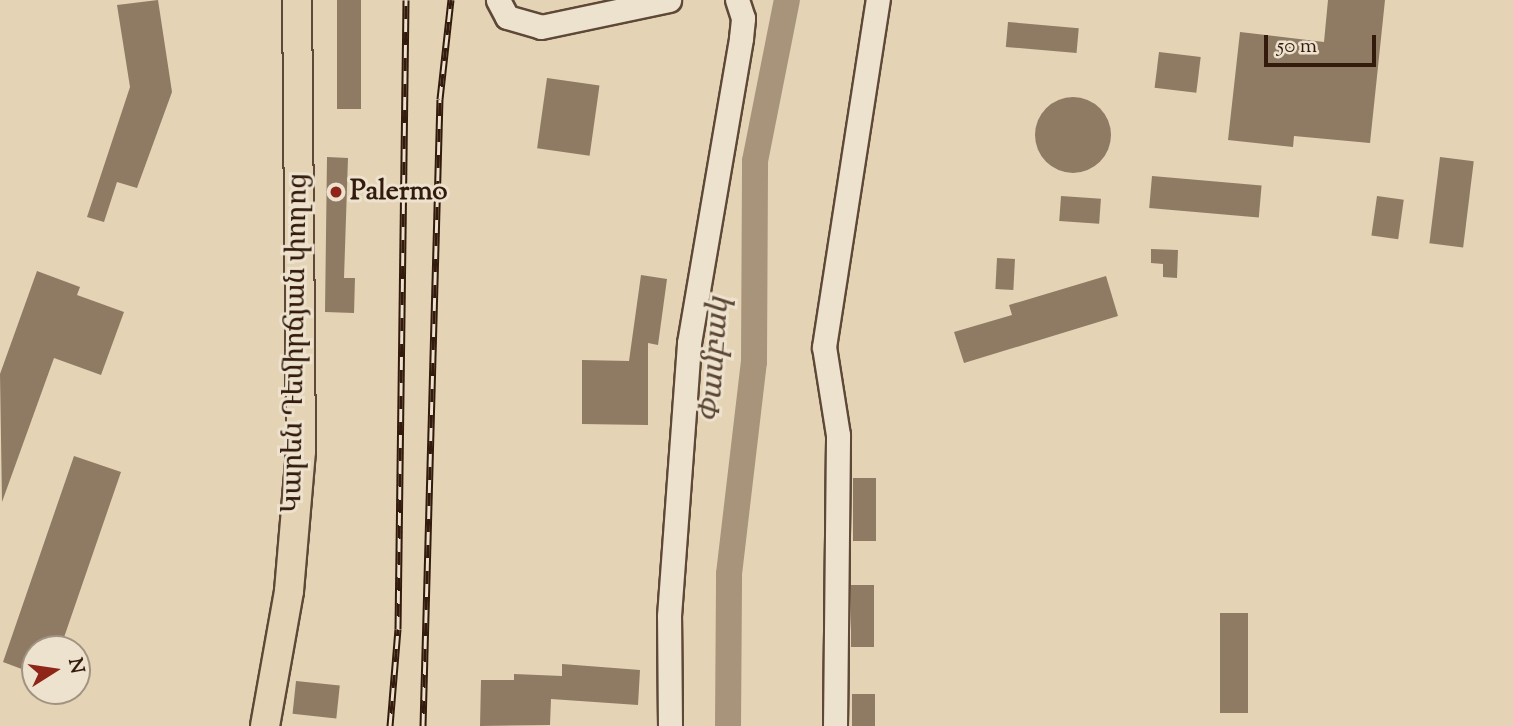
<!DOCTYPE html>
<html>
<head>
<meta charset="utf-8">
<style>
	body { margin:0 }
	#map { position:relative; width:1513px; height:726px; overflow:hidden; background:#e4d3b4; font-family:"Sorts Mill Goudy","Noto Serif Armenian",serif }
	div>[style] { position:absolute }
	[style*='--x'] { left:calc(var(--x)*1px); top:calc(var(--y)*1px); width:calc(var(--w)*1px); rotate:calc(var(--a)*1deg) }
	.river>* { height:26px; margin:-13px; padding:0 13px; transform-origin:13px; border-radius:13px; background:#a7947b }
	.building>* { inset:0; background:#8f7a64; transform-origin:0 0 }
	.round { border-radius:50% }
	.roads { filter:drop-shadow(2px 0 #5e4837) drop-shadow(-2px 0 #5e4837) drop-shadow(0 2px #5e4837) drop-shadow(0 -2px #5e4837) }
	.minor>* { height:23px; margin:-11.5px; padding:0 11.5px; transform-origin:11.5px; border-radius:11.5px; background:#ede2ce }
	.major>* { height:28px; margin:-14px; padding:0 14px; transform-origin:14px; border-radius:14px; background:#e4d3b4 }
	.rail>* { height:7px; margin-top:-3.5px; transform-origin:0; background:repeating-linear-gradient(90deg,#ede2ce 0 13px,#321a0d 0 26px); box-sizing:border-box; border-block:2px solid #321a0d }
	.dots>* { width:19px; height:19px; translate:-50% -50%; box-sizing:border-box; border:4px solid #ede2ce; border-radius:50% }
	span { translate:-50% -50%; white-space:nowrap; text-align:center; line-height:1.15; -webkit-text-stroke:6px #ede2ce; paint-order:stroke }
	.poi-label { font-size:28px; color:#321a0d; font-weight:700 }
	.left { translate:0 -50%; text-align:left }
	.street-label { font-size:28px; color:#321a0d }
	.water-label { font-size:30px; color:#5b4534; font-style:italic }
	.north { position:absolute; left:21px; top:635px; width:70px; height:70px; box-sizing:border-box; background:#ede2ce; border:2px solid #a29281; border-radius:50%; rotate:78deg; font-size:19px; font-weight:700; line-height:28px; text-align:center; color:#321a0d }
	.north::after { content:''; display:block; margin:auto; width:24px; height:32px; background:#8f2418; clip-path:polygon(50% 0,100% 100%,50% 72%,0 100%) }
	.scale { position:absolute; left:1264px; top:35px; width:112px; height:32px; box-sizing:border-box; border:4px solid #321a0d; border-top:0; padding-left:9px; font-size:21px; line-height:24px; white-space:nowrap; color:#321a0d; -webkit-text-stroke:5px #ede2ce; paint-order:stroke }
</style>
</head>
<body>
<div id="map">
	<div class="river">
		<i style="--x:728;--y:726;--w:152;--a:-89.6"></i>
		<i style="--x:729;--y:574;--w:213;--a:-83.3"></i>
		<i style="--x:754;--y:362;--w:201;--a:-89.7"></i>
		<i style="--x:755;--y:161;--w:164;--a:-78.8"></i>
	</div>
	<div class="building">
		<i style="clip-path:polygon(158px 0,172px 92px,137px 188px,117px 182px,104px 222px,87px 217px,130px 87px,117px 5px)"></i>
		<i style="left:337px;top:0;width:24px;height:109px"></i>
		<i style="clip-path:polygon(1328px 0,1385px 0,1370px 143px,1294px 136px,1293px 147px,1228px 140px,1240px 32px,1324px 42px)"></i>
		<i style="left:1008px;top:22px;width:71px;height:25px;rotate:5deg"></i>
		<i style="left:1159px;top:52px;width:42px;height:36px;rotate:7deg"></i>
		<i style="left:547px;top:78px;width:53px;height:71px;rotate:8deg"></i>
		<i class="round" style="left:1035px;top:97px;width:76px;height:76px"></i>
		<i style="clip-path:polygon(327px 157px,348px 158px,344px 278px,355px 278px,354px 313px,325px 312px)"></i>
		<i style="left:1440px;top:157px;width:34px;height:87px;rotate:7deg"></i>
		<i style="left:1152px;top:176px;width:110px;height:32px;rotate:5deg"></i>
		<i style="left:1061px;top:196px;width:40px;height:25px;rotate:4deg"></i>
		<i style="left:1377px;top:196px;width:27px;height:40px;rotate:8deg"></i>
		<i style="clip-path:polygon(1151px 249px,1178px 250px,1177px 278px,1163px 277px,1163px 264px,1151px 263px)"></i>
		<i style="left:997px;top:258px;width:18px;height:31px;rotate:3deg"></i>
		<i style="clip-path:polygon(37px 271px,80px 287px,77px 295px,124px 312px,101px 375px,54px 358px,2px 502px,0 374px)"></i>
		<i style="clip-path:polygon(641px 275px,667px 279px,658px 345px,648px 343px,648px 425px,582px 424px,582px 360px,629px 361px)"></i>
		<i style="clip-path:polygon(1106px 276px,1118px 316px,964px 363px,954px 332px,1012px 315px,1009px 305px)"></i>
		<i style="clip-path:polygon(74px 456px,121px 472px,60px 649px,35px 649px,35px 674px,3px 662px)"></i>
		<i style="left:853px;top:478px;width:23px;height:63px"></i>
		<i style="left:851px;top:585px;width:23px;height:62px"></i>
		<i style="left:1220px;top:613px;width:28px;height:100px"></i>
		<i style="clip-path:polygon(562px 664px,640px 670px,638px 705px,551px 699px,550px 725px,480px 726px,481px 680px,514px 680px,514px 674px,562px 676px)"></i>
		<i style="left:296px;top:681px;width:44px;height:33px;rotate:6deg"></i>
		<i style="left:852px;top:694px;width:23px;height:32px"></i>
	</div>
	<div class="roads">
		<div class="minor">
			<i style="--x:498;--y:0;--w:19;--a:62"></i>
			<i style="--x:507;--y:17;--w:35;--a:16"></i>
			<i style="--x:541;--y:27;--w:131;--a:-11.9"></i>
			<i style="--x:670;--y:726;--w:110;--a:-90.5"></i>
			<i style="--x:669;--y:616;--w:274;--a:-85.8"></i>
			<i style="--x:689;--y:343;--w:309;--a:-80.3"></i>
			<i style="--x:741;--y:38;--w:20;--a:-84"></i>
			<i style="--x:743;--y:18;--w:19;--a:-108"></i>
			<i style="--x:835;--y:726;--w:291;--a:-89.4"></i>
			<i style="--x:838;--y:435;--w:89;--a:-99"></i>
			<i style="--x:824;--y:347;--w:351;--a:-81.2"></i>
		</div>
		<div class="major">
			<i style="--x:265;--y:726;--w:137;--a:-79.9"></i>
			<i style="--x:289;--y:591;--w:141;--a:-85.1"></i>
			<i style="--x:301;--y:451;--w:451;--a:-90.5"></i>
		</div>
	</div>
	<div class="rail">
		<i style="--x:390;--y:726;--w:97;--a:-85.3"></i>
		<i style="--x:398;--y:629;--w:629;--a:-89.27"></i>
		<i style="--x:423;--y:726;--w:627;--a:-88.45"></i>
		<i style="--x:440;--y:99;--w:100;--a:-83.7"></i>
	</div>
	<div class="dots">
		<i style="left:336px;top:192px;background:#8f2418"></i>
	</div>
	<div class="poi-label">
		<span class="left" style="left:350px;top:192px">Palermo</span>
	</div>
	<div class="street-label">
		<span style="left:296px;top:343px;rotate:-89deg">Կարեն Դեմիրճյան փողոց</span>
	</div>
	<div class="water-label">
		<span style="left:716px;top:360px;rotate:-86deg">Փամբակ</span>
	</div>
	<div class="north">N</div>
	<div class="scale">50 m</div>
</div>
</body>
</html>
